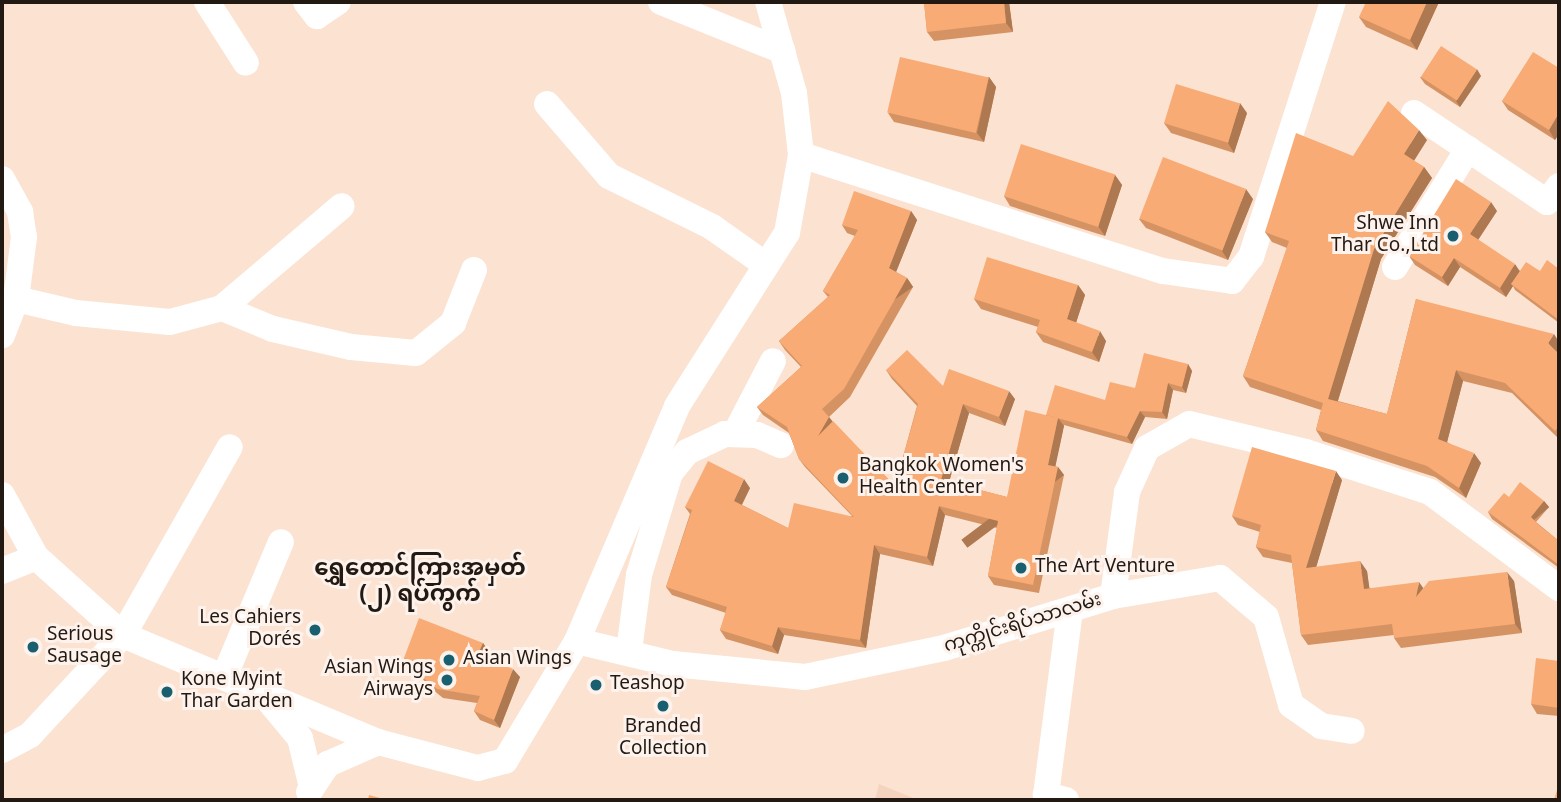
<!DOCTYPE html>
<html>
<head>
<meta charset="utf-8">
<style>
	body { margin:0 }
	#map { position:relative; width:1561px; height:802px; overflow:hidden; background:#fbe2d1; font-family:Georgia,"Noto Sans Myanmar",serif }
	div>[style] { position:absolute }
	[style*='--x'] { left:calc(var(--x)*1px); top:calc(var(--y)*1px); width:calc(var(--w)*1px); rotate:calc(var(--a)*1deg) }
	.built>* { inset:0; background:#f5d4bf }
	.minor>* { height:26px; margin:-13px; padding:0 13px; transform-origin:13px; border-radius:13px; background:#fff }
	.wall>* { inset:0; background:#d59364 }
	.shaded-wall>* { inset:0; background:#ae7851; transform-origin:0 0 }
	.building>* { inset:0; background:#f8ab74; transform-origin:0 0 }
	.dots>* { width:19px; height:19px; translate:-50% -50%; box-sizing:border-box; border:4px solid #fdf2ec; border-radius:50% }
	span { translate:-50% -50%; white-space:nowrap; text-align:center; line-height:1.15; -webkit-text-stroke:6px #fdf2ec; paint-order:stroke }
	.poi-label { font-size:19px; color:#221913 }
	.right { translate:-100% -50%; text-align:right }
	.left { translate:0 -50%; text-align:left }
	.street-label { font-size:19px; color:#221913 }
	.quarter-label { font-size:23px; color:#221913; font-weight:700 }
	.frame { position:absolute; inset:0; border:4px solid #221913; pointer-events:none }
</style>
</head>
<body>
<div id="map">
	<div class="built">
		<i style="clip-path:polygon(879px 784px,918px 800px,875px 800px)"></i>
	</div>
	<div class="minor">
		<i style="--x:207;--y:2;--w:72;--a:57.4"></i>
		<i style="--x:306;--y:2;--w:18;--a:52"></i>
		<i style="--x:317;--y:16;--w:25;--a:-34"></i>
		<i style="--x:661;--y:2;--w:131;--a:21.9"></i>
		<i style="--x:547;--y:104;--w:95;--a:49.3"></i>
		<i style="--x:609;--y:176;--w:115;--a:26.3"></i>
		<i style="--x:712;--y:227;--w:66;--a:35.1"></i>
		<i style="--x:1414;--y:113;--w:160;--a:33.8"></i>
		<i style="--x:1547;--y:202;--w:20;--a:-53"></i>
		<i style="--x:801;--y:155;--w:380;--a:17.8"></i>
		<i style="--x:1163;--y:271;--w:70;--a:8.2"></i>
		<i style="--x:1232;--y:281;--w:31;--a:-52"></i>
		<i style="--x:1251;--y:257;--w:268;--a:-72.2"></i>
		<i style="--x:2;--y:179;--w:38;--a:61"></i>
		<i style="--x:20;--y:212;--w:25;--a:81"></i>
		<i style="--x:24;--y:237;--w:63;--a:97.4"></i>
		<i style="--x:16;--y:299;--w:39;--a:111"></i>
		<i style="--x:1395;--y:267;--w:139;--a:-58.3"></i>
		<i style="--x:16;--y:299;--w:62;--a:13.1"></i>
		<i style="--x:76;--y:313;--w:94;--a:5.5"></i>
		<i style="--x:170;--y:322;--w:54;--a:-15.1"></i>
		<i style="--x:222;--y:308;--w:157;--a:-40.4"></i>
		<i style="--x:222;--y:308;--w:55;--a:22.4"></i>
		<i style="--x:273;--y:329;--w:80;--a:13"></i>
		<i style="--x:351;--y:347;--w:65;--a:5.3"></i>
		<i style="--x:416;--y:353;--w:48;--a:-39"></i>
		<i style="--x:453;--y:323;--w:57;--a:-68.4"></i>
		<i style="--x:735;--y:434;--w:82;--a:-62.5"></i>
		<i style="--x:2;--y:495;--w:71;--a:61.3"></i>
		<i style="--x:36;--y:557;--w:117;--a:41.9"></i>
		<i style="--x:123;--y:635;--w:277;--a:22.8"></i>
		<i style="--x:378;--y:742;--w:103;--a:14.6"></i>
		<i style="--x:478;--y:768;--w:28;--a:-15"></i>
		<i style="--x:505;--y:761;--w:140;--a:-59"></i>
		<i style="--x:577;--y:641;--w:255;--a:-66.9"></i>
		<i style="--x:677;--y:406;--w:205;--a:-57.6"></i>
		<i style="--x:787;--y:233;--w:79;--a:-79.8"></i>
		<i style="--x:801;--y:155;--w:62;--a:-96.4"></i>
		<i style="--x:794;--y:93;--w:95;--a:-105.9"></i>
		<i style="--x:2;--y:571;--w:37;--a:-22"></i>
		<i style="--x:1113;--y:596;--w:109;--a:-9.5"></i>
		<i style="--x:1220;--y:578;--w:60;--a:40.3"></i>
		<i style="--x:1266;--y:617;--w:91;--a:74.1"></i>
		<i style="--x:1291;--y:705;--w:37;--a:35"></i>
		<i style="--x:1321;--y:726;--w:31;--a:9"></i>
		<i style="--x:577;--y:641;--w:99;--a:13.5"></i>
		<i style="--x:673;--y:664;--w:133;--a:5.6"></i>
		<i style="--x:805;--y:677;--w:142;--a:-11.8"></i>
		<i style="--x:944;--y:648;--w:177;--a:-17.1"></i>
		<i style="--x:1113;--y:596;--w:105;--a:-82.3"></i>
		<i style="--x:1127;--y:492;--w:48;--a:-65.6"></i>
		<i style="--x:1147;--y:448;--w:48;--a:-29.7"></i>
		<i style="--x:1189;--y:424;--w:120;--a:13.5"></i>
		<i style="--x:1306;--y:452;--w:130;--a:17.9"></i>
		<i style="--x:1430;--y:492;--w:161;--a:36.7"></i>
		<i style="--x:629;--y:651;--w:77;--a:-82.5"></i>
		<i style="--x:639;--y:575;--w:107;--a:-73.1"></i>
		<i style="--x:670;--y:473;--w:27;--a:-51"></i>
		<i style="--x:687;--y:452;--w:42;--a:-25.3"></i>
		<i style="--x:725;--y:434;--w:32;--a:2"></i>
		<i style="--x:757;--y:435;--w:26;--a:23"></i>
		<i style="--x:225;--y:675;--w:144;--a:-67.2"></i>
		<i style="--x:269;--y:701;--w:48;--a:50"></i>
		<i style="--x:300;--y:738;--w:46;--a:76.3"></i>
		<i style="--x:2;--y:750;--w:32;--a:-28"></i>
		<i style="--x:30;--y:735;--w:137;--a:-47.1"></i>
		<i style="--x:123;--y:635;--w:216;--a:-60.4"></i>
		<i style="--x:309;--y:792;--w:34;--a:-56"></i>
		<i style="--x:328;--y:764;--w:55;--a:-23.7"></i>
		<i style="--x:1066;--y:800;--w:21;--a:-166"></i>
		<i style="--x:1046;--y:795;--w:186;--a:-82.6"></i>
	</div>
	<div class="wall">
		<i style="clip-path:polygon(924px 2px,1009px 2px,1013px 32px,934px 41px,927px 32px)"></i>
		<i style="clip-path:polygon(1439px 2px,1417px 50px,1366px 27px,1359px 17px)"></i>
		<i style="clip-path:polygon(1559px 68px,1559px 134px,1555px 140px,1508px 110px,1502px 101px)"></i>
		<i style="clip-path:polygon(1481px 76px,1460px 107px,1425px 84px,1420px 77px)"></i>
		<i style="clip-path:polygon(989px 77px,996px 87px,984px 142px,894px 122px,888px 113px)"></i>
		<i style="clip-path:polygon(1247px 113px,1234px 153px,1171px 133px,1164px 123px)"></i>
		<i style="clip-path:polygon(1427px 140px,1414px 161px,1424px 167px,1432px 178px,1381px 259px,1338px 401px,1387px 414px,1416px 299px,1559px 348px,1557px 352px,1559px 354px,1559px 439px,1512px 393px,1463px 381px,1447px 442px,1481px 463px,1466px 498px,1435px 477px,1323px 441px,1316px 430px,1321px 410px,1250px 387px,1243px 376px,1287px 248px,1272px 242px,1265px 232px,1353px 156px)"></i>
		<i style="clip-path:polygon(1115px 175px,1122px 185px,1105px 236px,1010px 206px,1004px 196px)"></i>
		<i style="clip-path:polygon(1253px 199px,1228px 260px,1146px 228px,1139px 219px)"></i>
		<i style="clip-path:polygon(911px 211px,917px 220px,896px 272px,907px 278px,913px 287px,850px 397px,829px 417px,833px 422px,895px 486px,917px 406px,892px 379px,886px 370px,943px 386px,1015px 399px,1005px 426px,969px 413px,949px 482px,1007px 497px,1046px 415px,1105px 400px,1135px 388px,1188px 364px,1192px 371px,1186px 393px,1173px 390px,1167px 419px,1145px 417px,1132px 444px,1064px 425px,1055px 466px,1058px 467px,1064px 475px,1039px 593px,994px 585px,988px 576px,997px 528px,945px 515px,933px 566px,880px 554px,866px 648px,784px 635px,778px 654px,726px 639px,720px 630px,726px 613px,672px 595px,666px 587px,690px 514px,685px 507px,750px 488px,742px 505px,788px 528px,852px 516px,805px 467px,799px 459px,789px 433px,763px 415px,757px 407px,801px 367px,785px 350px,779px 341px,828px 297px,823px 291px,855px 236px,847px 233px,842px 225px)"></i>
		<i style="clip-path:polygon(1497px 211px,1478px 240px,1520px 271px,1540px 271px,1559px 269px,1559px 323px,1515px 290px,1513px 286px,1506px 297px,1460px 267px,1448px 286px,1415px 265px,1409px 256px)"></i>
		<i style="clip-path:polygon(1078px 285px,1085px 295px,1076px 323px,1106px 341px,1099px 362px,1043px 342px,1036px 332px,1038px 327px,981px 309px,974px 299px)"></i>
		<i style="clip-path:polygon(1342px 480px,1316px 567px,1367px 571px,1369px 588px,1423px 588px,1514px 581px,1522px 633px,1401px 648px,1394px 638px,1394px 635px,1308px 645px,1301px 635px,1292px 563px,1263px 557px,1256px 547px,1260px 532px,1238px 525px,1232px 516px)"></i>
		<i style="clip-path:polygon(1509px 497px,1544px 501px,1549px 507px,1536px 522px,1559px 541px,1559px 568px,1492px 519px,1488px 512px)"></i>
		<i style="clip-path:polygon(483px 643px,489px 652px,486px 658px,520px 677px,500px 728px,480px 720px,474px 711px,477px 703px,443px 698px,427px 685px,421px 676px,421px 671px,410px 667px,404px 658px)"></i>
		<i style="clip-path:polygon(1559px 661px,1559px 716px,1537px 714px,1531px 704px)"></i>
	</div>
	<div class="shaded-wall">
		<i style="clip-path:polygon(1004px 2px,1009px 2px,1013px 32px,1006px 23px)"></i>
		<i style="clip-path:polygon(1427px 2px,1439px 2px,1417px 50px,1410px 40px)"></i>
		<i style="clip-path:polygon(1477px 69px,1481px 76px,1460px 107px,1456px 101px)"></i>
		<i style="clip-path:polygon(989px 77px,996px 87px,984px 142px,977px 133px)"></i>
		<i style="clip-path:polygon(1240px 103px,1247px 113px,1234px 153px,1228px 143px)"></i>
		<i style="clip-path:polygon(1559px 113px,1559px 134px,1555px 140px,1549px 130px)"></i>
		<i style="clip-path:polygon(1419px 130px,1427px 140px,1411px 165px,1404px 154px)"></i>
		<i style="clip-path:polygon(1424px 167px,1432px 178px,1381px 259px,1335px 410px,1328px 399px,1374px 249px)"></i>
		<i style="clip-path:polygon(1115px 175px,1122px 185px,1105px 236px,1098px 226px)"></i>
		<i style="clip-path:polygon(1246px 189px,1253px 199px,1228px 260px,1222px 251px)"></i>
		<i style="clip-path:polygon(1491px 202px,1497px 211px,1476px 243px,1470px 234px)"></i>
		<i style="clip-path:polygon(911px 211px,917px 220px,894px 277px,889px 268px)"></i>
		<i style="clip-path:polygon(1454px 258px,1460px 267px,1448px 286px,1442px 277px)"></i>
		<i style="clip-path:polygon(1515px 264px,1521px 273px,1511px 284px,1513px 286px,1506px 297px,1500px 288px)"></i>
		<i style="left:907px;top:278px;width:11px;height:128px;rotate:56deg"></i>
		<i style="clip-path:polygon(1078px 285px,1085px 295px,1074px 329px,1067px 319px)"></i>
		<i style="clip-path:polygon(1100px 331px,1106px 341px,1099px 362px,1092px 352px)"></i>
		<i style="clip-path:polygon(1554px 334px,1559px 342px,1559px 348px,1555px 354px,1548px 343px)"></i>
		<i style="clip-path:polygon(1188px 364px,1192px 371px,1186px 393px,1182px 387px)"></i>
		<i style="clip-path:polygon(1456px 370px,1463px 381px,1445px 450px,1438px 439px)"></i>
		<i style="clip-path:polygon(1168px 383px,1173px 390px,1167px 419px,1162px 412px)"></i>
		<i style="clip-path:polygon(1009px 391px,1015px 399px,1005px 426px,999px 417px)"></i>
		<i style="clip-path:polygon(963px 404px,969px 413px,947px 489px,941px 480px)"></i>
		<i style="clip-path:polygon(1140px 411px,1145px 417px,1132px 444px,1127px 437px)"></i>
		<i style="clip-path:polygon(829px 417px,835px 425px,818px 436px)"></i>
		<i style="clip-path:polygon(1058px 418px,1064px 426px,1054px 473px,1048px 465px)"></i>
		<i style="clip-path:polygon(1474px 453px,1481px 463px,1466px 498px,1459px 488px)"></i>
		<i style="left:1058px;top:467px;width:10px;height:121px;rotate:53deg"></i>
		<i style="clip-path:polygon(1336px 471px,1342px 480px,1313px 578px,1306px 568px)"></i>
		<i style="clip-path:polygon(744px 479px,750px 488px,739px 510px,734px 501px)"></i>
		<i style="left:1544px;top:501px;width:8px;height:21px;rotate:50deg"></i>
		<i style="clip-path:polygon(939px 506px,945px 515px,933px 566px,927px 557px)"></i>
		<i style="clip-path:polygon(874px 545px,880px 554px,866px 648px,860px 640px)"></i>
		<i style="clip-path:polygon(1360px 561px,1367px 571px,1371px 599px,1364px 589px)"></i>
		<i style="clip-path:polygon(1507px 572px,1514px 581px,1522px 633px,1515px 624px)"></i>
		<i style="clip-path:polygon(1419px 582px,1426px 592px,1416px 597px)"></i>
		<i style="clip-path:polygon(778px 627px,784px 635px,778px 654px,772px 646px)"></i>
		<i style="clip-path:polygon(483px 643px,489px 652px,484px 663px,478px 654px)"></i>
		<i style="clip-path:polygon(513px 669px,520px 677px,500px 728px,494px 720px)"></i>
	</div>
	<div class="building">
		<i style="clip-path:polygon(924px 2px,1004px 2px,1006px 23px,927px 32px)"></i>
		<i style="clip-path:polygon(1366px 2px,1427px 2px,1410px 40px,1359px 17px)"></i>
		<i style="left:1441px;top:46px;width:43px;height:37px;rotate:33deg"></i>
		<i style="clip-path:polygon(1533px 52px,1559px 68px,1559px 113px,1549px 130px,1502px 101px)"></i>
		<i style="left:900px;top:57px;width:91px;height:57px;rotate:13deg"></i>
		<i style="left:1176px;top:84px;width:67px;height:41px;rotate:17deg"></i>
		<i style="clip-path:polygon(1388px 101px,1419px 130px,1404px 154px,1424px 167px,1374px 249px,1328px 399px,1387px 414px,1416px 299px,1554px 334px,1548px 343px,1559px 354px,1559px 426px,1555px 431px,1505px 383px,1456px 370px,1438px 439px,1474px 453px,1459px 488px,1427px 466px,1316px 430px,1323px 403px,1243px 376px,1289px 241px,1265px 232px,1296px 133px,1353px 156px)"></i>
		<i style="left:1021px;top:144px;width:99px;height:55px;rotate:18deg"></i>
		<i style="left:1163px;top:157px;width:89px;height:66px;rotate:21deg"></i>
		<i style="clip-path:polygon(1456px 179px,1491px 202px,1470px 234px,1515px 264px,1500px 288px,1454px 258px,1442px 277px,1409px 256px)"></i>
		<i style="clip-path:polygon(854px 191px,911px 211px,889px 268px,907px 278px,844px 389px,822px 409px,829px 417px,818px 436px,833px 421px,895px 486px,918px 404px,886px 370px,907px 350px,943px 386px,949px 369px,1009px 391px,999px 417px,963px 404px,941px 480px,1007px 497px,1025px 410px,1058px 418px,1048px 465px,1058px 467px,1033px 585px,988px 576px,998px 521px,939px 506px,927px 557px,874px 545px,860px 640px,778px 627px,772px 646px,720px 630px,727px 607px,666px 587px,692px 510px,685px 507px,708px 461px,744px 479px,734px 501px,788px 528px,794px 503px,854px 517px,799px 459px,787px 427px,757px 407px,802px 366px,779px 341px,830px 295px,823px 291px,858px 230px,842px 225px)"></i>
		<i style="clip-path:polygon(987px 257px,1078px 285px,1067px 319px,1100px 331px,1092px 352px,1036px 332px,1040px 320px,974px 299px)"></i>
		<i style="clip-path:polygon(1547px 260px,1559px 269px,1559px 320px,1511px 284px,1526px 262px,1540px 271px)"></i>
		<i style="clip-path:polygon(1144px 353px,1188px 364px,1182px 387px,1168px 383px,1162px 412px,1140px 411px,1127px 437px,1046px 415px,1055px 385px,1105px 400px,1110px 382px,1135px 388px)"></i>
		<i style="clip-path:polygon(1252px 447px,1336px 471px,1306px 568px,1360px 561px,1364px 589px,1419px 582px,1416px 597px,1429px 581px,1507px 572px,1515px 624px,1394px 638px,1392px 624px,1301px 635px,1291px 555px,1256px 547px,1261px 525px,1232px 516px)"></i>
		<i style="clip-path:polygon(1520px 482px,1544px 501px,1531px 517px,1540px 526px,1559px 541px,1559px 565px,1488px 512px,1504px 493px,1509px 497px)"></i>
		<i style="clip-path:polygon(419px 618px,483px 643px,478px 654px,513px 669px,494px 720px,474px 711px,480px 696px,437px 689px,421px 676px,420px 665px,404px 658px)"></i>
		<i style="clip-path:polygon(1536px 658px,1559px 661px,1559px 708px,1531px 704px)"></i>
		<i style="clip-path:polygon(1558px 787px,1559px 787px,1559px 800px,1554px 800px)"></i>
		<i style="clip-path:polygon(369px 795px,387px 800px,368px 800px)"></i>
	</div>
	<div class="dots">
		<i style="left:1453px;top:236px;background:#195f70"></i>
		<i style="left:843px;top:478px;background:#195f70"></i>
		<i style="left:1021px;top:568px;background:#195f70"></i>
		<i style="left:315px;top:630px;background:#195f70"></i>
		<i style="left:33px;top:647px;background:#195f70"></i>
		<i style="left:449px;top:660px;background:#195f70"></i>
		<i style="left:447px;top:680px;background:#195f70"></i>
		<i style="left:596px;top:685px;background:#195f70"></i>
		<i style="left:167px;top:692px;background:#195f70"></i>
		<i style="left:663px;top:706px;background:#195f70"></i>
	</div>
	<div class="poi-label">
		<span class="right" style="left:1439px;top:236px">Shwe Inn<br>Thar Co.,Ltd</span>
		<span class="left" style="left:859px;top:478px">Bangkok Women's<br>Health Center</span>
		<span class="left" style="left:1035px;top:568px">The Art Venture</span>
		<span class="right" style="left:301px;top:630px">Les Cahiers<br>Dorés</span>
		<span class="left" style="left:47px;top:647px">Serious<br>Sausage</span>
		<span class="left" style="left:463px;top:660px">Asian Wings</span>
		<span class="right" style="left:433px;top:680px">Asian Wings<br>Airways</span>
		<span class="left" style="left:181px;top:692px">Kone Myint<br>Thar Garden</span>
		<span class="left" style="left:610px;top:685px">Teashop</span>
		<span style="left:663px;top:739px">Branded<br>Collection</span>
	</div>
	<div class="street-label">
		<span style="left:1023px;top:624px;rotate:-17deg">ကုက္ကိုင်းရိပ်သာလမ်း</span>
	</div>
	<div class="quarter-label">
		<span style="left:420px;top:583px">ရွှေတောင်ကြားအမှတ်<br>(၂) ရပ်ကွက်</span>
	</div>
	<div class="frame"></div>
</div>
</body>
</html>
